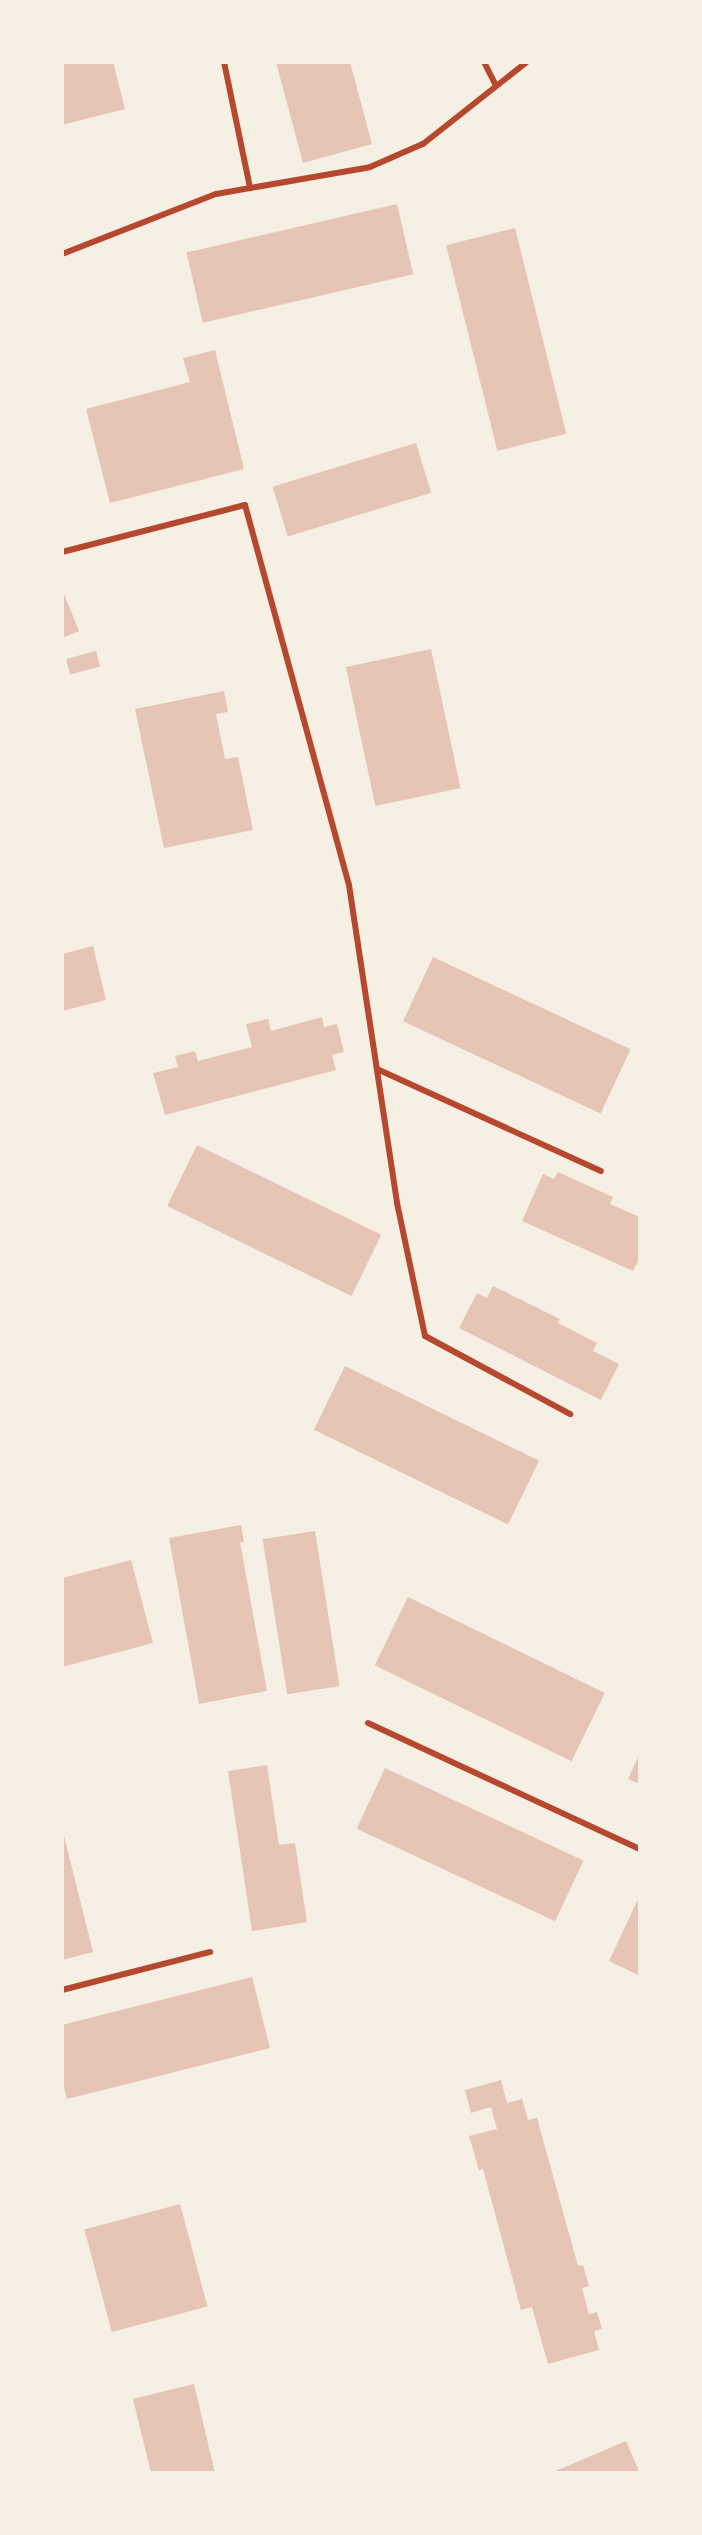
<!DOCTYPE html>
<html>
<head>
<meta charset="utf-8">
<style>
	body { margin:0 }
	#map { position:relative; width:702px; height:2535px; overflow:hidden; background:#f6efe4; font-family:"Sofia Sans Condensed",sans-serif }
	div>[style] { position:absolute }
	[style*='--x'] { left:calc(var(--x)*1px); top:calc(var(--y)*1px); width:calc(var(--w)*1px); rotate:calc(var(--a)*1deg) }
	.building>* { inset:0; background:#e6c5b7; transform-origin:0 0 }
	.service>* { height:6px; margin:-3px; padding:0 3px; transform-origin:3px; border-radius:3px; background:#b5482f }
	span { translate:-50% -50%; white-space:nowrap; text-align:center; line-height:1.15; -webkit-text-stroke:6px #f6efe4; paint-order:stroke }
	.frame { position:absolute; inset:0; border:64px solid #f6efe4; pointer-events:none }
</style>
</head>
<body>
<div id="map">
	<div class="building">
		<i style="clip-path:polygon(62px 62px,113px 62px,125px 109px,62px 125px)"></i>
		<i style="clip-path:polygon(276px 62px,350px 62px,372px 144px,303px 163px)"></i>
		<i style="left:397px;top:204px;width:72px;height:216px;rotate:77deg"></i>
		<i style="left:515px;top:228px;width:212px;height:71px;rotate:76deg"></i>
		<i style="clip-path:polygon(215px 350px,244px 469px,110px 503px,86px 409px,190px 382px,183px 358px)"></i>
		<i style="left:416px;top:443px;width:52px;height:150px;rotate:73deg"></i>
		<i style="clip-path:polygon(62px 589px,79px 631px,62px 638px)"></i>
		<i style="left:431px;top:649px;width:142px;height:87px;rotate:78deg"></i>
		<i style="left:96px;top:651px;width:16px;height:31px;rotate:75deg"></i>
		<i style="clip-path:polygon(224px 691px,228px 712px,216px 714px,225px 759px,238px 757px,253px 830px,164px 848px,135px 709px)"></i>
		<i style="clip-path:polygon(93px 946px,106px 1000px,62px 1011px,62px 954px)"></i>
		<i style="left:433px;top:957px;width:218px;height:71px;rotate:25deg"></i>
		<i style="clip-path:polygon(322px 1017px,324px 1027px,337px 1024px,344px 1052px,332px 1055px,336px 1070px,165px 1115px,153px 1073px,178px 1067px,175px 1056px,195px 1051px,198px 1061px,252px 1047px,246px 1024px,268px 1019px,271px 1031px)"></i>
		<i style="left:197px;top:1145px;width:205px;height:68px;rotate:26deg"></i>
		<i style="clip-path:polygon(558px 1172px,613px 1197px,610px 1204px,640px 1217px,640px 1257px,633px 1271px,522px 1221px,543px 1174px,554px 1179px)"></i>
		<i style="clip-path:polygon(493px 1286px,560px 1319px,558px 1323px,597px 1343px,593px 1351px,619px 1364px,601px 1400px,459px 1328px,477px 1293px,487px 1298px)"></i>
		<i style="left:345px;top:1366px;width:216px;height:71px;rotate:26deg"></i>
		<i style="clip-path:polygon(241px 1525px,244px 1542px,240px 1542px,267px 1691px,199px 1704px,169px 1538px)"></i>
		<i style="left:315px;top:1531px;width:157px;height:53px;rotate:81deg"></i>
		<i style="clip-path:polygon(131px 1560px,153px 1643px,62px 1667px,62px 1578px)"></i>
		<i style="left:408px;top:1597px;width:219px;height:76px;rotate:26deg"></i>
		<i style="clip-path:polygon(640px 1753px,640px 1784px,628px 1779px)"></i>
		<i style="clip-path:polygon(267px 1765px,279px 1845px,295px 1843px,307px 1922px,252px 1931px,228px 1771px)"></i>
		<i style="left:385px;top:1768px;width:219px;height:67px;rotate:25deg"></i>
		<i style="clip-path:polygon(62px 1828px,93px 1952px,62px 1960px)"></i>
		<i style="clip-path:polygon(640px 1895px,640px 1976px,609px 1961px)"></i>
		<i style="clip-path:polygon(252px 1977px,270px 2048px,67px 2099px,62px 2080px,62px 2025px)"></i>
		<i style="clip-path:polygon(501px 2080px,507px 2103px,522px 2099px,528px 2120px,537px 2118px,578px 2266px,583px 2265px,589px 2286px,582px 2288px,589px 2314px,597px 2312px,602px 2329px,594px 2331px,599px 2350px,548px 2364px,532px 2307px,521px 2310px,483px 2169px,479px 2170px,469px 2136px,497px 2129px,491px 2107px,471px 2113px,465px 2090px)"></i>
		<i style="left:180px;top:2204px;width:106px;height:99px;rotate:75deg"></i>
		<i style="clip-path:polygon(194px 2384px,215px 2473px,151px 2473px,133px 2399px)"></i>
		<i style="clip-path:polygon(626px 2441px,640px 2473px,551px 2473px)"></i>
	</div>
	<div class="service">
		<i style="--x:224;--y:62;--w:129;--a:78.3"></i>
		<i style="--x:484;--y:62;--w:25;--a:63"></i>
		<i style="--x:62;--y:254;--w:165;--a:-21.3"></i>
		<i style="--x:216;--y:194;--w:156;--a:-9.9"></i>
		<i style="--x:370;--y:167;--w:58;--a:-23.5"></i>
		<i style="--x:423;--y:144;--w:132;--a:-38.3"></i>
		<i style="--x:62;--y:552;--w:189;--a:-14.4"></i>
		<i style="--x:245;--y:505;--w:394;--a:74.7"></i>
		<i style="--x:349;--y:885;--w:322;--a:81.4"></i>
		<i style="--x:397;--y:1203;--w:136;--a:78.1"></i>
		<i style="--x:425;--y:1336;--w:165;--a:28.3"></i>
		<i style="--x:377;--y:1069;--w:246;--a:24.5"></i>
		<i style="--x:368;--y:1723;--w:300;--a:24.9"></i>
		<i style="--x:62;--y:1990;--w:153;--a:-14.4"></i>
	</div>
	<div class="frame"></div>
</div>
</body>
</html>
